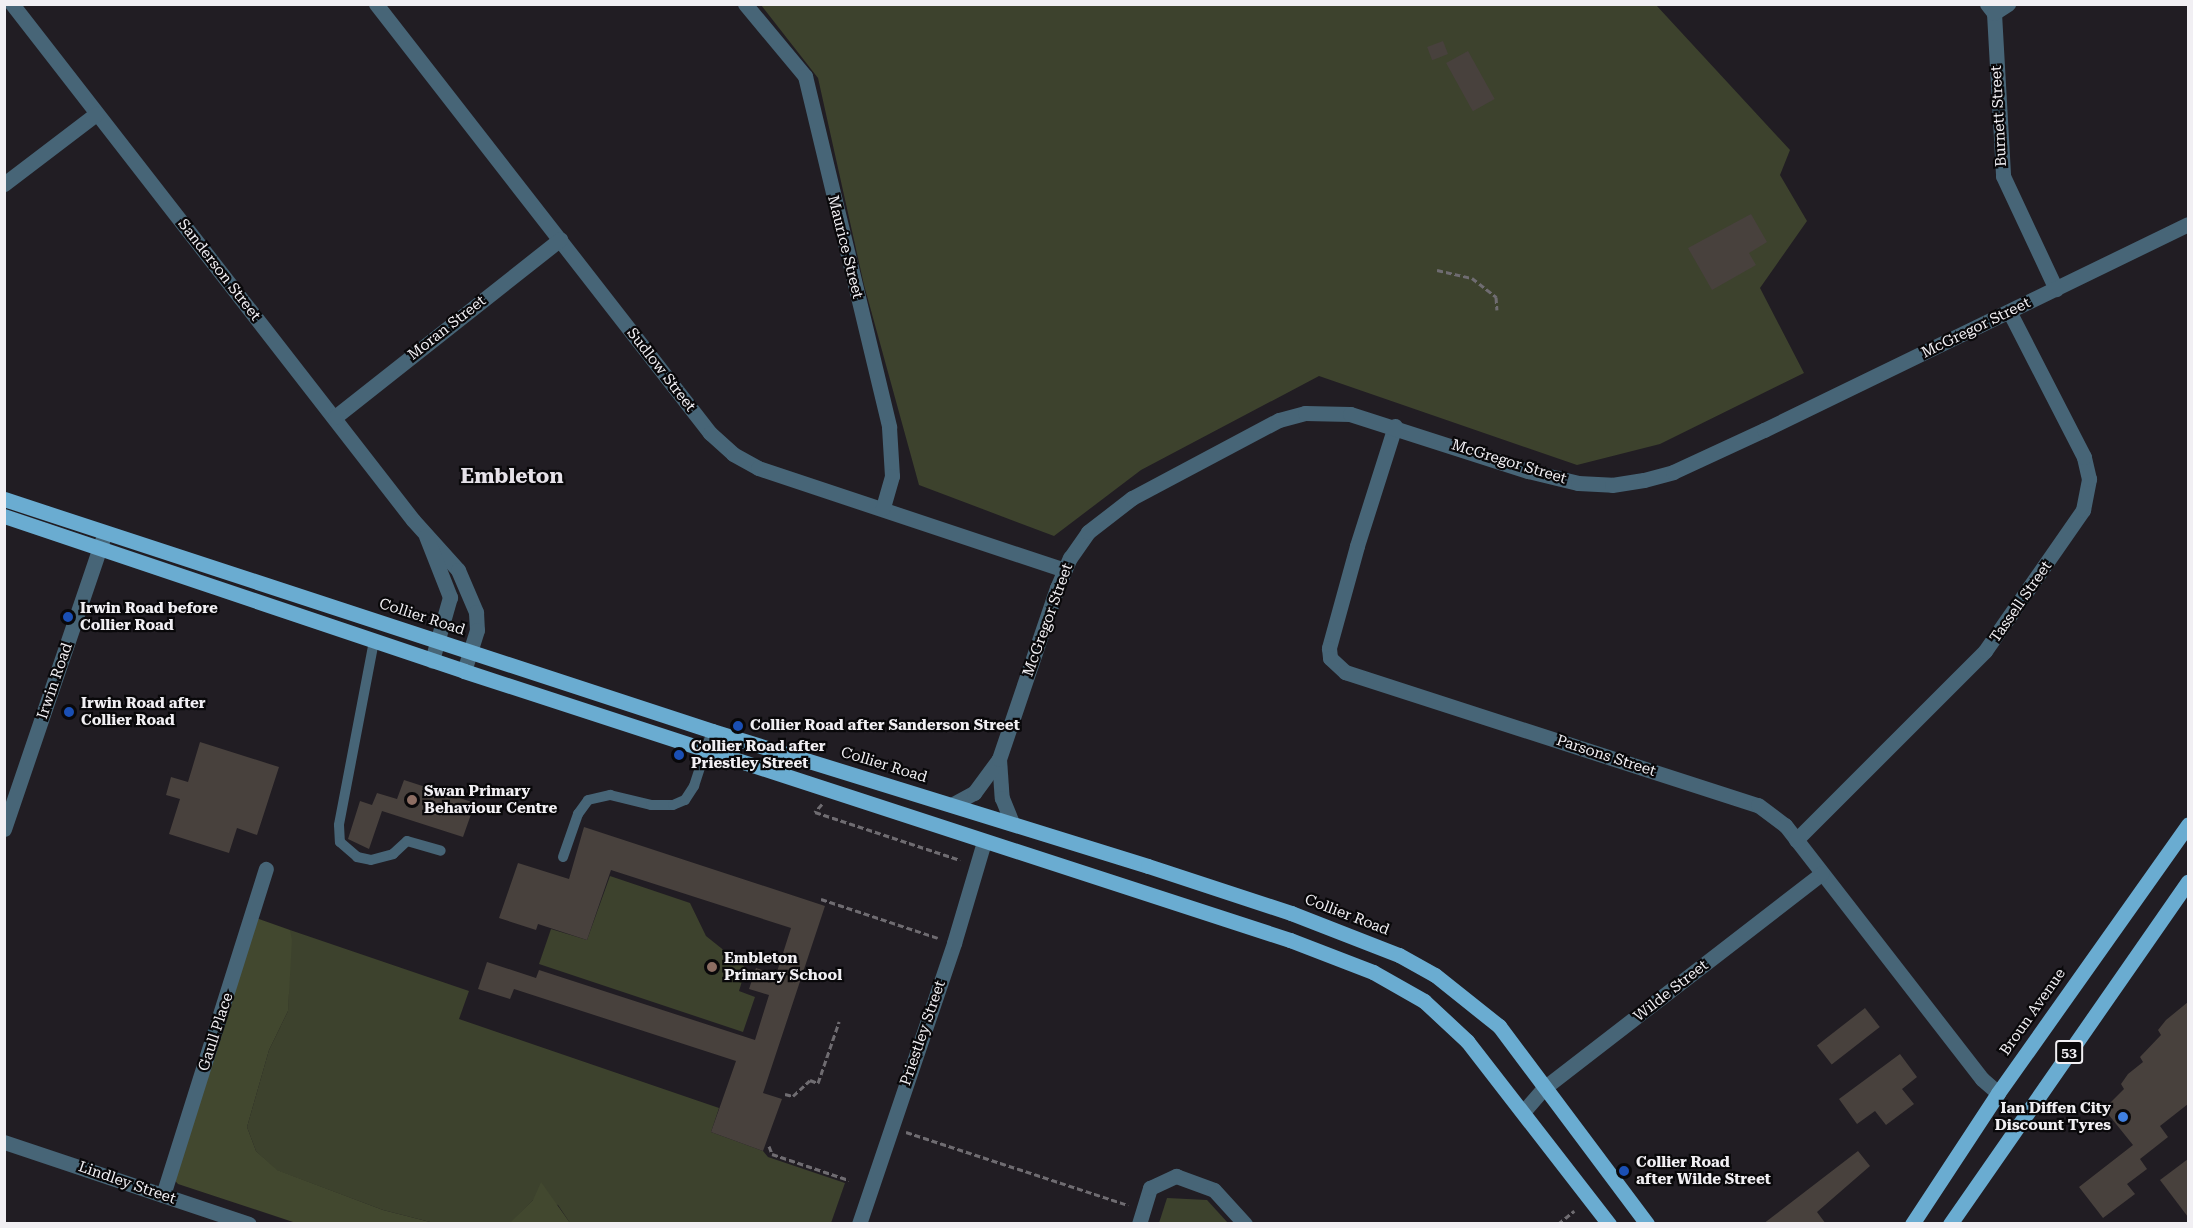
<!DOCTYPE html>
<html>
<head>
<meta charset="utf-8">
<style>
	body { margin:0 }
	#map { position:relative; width:2193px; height:1228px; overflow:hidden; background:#211d23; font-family:"Roboto Serif",serif }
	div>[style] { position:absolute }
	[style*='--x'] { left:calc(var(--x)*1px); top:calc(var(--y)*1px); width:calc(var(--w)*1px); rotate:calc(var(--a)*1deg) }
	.green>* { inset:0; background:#3d422d }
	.forest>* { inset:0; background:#42482f }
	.building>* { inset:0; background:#48413d; transform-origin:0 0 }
	.path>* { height:3px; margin-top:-1.5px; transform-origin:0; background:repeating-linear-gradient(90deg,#6f6c71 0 6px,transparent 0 9px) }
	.service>* { height:10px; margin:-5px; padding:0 5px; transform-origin:5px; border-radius:5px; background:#476577 }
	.minor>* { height:15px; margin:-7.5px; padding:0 7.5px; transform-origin:7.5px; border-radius:7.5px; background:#476577 }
	.primary>* { height:15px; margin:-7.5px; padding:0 7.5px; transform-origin:7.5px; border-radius:7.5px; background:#6aacd1 }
	.dots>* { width:16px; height:16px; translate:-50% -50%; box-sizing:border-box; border:3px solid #09080a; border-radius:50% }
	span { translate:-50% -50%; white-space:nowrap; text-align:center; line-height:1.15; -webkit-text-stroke:4.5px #09080a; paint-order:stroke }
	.shield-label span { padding:2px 4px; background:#09080a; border:2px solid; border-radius:4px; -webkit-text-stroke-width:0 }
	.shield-label { font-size:14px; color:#f1eff3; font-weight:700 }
	.street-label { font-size:15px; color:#f1eff3 }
	.poi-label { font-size:15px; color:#f1eff3; font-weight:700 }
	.left { translate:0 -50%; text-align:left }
	.right { translate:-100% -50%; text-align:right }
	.district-label { font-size:21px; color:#e5e1e8; font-weight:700 }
	.frame { position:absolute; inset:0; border:6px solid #f1eff3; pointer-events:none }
</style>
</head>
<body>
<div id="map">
	<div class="green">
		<i style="clip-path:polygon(761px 5px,1656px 5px,1790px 150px,1780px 175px,1807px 221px,1760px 288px,1804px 373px,1660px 444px,1577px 465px,1319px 376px,1141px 470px,1054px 536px,919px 485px,864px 285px,818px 78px)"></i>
		<i style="clip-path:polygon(610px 876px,690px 903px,706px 936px,746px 968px,739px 991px,755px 997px,743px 1032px,539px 964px,551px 929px,587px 940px)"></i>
		<i style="clip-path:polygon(290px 930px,469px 991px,459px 1019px,719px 1108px,711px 1132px,763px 1151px,768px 1157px,845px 1183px,831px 1223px,570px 1223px,558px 1205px,533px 1200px,511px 1223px,434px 1223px,383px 1210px,276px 1170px,256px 1151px,247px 1127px,269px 1050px,288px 1011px)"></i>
		<i style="clip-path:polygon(1167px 1198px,1207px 1200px,1228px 1223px,1159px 1223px)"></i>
	</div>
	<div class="forest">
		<i style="clip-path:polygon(253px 917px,290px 930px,292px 940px,288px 1011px,269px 1050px,247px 1127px,256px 1151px,277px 1170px,383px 1210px,434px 1223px,296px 1223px,178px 1184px,170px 1175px)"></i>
		<i style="clip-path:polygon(541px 1182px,570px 1223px,510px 1223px,533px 1200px)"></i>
	</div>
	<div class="building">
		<i style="left:1443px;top:41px;width:14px;height:17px;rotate:69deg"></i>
		<i style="left:1468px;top:51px;width:55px;height:25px;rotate:61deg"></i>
		<i style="clip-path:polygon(1751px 214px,1767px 242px,1749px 253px,1756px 265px,1712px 290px,1688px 248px)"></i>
		<i style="clip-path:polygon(200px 742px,279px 767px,257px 835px,237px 828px,229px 853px,169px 834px,180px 799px,166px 795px,171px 777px,188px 782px)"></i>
		<i style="clip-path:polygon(404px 780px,475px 803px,463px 837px,382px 811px,369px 849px,348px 839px,360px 801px,372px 805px,377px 793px,397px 799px)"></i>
		<i style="clip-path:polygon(584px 827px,825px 906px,763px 1093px,782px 1099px,763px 1151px,711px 1132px,736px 1061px,514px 989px,510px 999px,478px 989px,487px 962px,536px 978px,539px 970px,755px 1040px,769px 995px,749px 989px,756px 968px,776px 975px,791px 928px,611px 870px,587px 940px,538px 924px,536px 930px,499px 918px,518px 863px,569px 879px)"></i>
		<i style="clip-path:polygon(2188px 1002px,2188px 1104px,2160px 1126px,2168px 1137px,2140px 1159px,2147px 1169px,2127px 1184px,2135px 1194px,2103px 1218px,2079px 1187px,2133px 1145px,2104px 1109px,2124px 1089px,2121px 1084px,2128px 1074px,2143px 1062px,2140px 1057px,2161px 1035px,2158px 1030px,2166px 1020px)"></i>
		<i style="left:1865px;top:1008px;width:24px;height:61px;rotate:52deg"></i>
		<i style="clip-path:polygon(1900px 1054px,1917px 1077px,1902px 1089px,1914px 1104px,1886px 1125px,1875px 1111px,1857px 1124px,1839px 1099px)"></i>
		<i style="clip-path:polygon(1858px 1151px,1870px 1166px,1817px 1212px,1826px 1224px,1763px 1224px)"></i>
		<i style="clip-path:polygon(2188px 1159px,2188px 1217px,2160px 1180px)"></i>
	</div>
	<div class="path">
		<i style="--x:1437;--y:270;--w:36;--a:13"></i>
		<i style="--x:1472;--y:278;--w:31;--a:38"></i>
		<i style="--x:1496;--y:297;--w:13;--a:86"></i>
		<i style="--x:822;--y:804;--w:11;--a:131"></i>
		<i style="--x:815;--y:812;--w:153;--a:18.3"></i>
		<i style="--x:821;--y:899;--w:123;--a:18.4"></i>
		<i style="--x:785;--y:1094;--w:8;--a:14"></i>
		<i style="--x:793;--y:1096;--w:23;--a:-43"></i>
		<i style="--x:810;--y:1080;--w:9;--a:21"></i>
		<i style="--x:818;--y:1083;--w:65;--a:-71"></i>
		<i style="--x:906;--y:1132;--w:234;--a:18.2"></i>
		<i style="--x:769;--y:1146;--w:9;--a:69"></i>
		<i style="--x:772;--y:1154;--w:81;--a:18.7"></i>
		<i style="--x:1558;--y:1224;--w:21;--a:-39"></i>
	</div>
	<div class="service">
		<i style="--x:374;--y:641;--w:187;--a:100.8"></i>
		<i style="--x:339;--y:825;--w:17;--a:87"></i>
		<i style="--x:340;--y:842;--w:23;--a:41"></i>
		<i style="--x:357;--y:857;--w:14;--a:12"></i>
		<i style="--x:371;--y:860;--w:23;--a:-15"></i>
		<i style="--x:393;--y:854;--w:19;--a:-43"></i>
		<i style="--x:407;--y:841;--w:35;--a:16"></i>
		<i style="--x:563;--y:857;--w:46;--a:-70.8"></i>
		<i style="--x:578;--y:814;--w:17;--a:-54"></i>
		<i style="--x:588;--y:800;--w:23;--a:-13"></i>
		<i style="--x:610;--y:795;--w:42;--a:13.7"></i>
		<i style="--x:651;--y:805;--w:22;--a:0"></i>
		<i style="--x:673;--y:805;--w:13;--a:-23"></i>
		<i style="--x:685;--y:800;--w:17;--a:-57"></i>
		<i style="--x:694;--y:786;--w:58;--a:-71.9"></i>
	</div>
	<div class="minor">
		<i style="--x:12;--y:4;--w:653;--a:52.15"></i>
		<i style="--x:413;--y:520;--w:67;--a:48"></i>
		<i style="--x:458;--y:570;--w:46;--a:66.8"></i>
		<i style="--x:476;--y:612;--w:18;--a:87"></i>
		<i style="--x:477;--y:630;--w:43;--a:107.6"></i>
		<i style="--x:376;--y:4;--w:544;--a:52.1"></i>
		<i style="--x:710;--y:433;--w:31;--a:42"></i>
		<i style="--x:733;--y:454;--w:29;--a:29"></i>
		<i style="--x:758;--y:468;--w:323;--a:18.4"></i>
		<i style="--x:745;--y:4;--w:94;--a:50.2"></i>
		<i style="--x:805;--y:76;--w:361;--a:76.5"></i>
		<i style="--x:889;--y:427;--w:49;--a:86.5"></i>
		<i style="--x:892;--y:476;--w:33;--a:106"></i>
		<i style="--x:1987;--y:4;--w:11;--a:52"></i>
		<i style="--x:1994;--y:13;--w:163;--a:86.8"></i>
		<i style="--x:2003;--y:176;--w:125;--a:64.9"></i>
		<i style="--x:1994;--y:13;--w:17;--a:-33"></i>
		<i style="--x:4;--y:184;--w:116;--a:-37.3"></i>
		<i style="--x:335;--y:417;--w:287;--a:-38.3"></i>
		<i style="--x:1395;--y:426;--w:126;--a:107.6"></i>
		<i style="--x:1357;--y:546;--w:106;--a:105.4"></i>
		<i style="--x:1329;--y:648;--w:10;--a:84"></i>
		<i style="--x:1330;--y:658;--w:21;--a:43"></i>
		<i style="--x:1345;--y:672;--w:434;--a:17.9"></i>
		<i style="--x:1758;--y:805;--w:34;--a:37"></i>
		<i style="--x:1785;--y:825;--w:321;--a:52.2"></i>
		<i style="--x:1982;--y:1079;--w:21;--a:41"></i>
		<i style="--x:426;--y:536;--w:66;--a:68.5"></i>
		<i style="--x:450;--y:597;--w:66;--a:105.9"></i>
		<i style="--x:999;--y:759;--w:39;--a:86"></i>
		<i style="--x:1002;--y:798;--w:27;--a:68"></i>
		<i style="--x:953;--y:804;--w:24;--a:-28"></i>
		<i style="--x:974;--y:793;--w:42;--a:-53.7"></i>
		<i style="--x:999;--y:759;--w:181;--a:-71.3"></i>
		<i style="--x:1057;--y:588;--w:33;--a:-67"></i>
		<i style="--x:1070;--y:558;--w:32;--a:-55"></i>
		<i style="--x:1088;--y:532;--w:56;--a:-37.7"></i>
		<i style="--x:1132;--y:498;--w:166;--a:-28"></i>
		<i style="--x:1279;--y:420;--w:27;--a:-15"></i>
		<i style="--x:1305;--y:413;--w:45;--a:1.3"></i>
		<i style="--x:1350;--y:414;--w:187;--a:17.8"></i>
		<i style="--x:1528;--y:471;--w:51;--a:13.5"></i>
		<i style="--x:1578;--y:483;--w:34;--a:3"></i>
		<i style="--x:1612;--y:485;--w:32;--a:-9"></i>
		<i style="--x:1644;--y:480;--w:30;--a:-15"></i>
		<i style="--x:1673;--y:472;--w:100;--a:-24.8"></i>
		<i style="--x:1764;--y:430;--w:471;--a:-25.9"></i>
		<i style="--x:4;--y:829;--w:310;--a:-71.2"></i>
		<i style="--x:1796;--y:840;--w:267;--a:-45"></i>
		<i style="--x:1985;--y:651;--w:172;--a:-55.2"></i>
		<i style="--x:2083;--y:510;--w:32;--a:-79"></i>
		<i style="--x:2089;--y:479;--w:23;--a:-103"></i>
		<i style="--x:2084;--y:457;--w:162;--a:-117.2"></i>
		<i style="--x:1523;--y:1112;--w:32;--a:-49"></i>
		<i style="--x:1544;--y:1088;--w:351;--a:-37.7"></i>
		<i style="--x:4;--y:1142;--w:258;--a:18.5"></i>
		<i style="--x:163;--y:1195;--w:342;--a:-72.5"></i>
		<i style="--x:859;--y:1224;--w:297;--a:-71.3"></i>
		<i style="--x:954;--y:943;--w:105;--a:-73.5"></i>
		<i style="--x:1139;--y:1224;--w:38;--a:-73"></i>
		<i style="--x:1150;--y:1188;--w:29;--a:-25"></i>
		<i style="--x:1176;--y:1176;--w:40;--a:20.2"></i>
		<i style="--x:1214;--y:1190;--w:46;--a:47.6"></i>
	</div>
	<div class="primary">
		<i style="--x:4;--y:499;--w:745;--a:18.14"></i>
		<i style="--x:712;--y:731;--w:456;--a:17.2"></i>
		<i style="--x:1148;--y:866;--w:151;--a:18.2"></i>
		<i style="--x:1291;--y:913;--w:116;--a:21.3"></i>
		<i style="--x:1399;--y:955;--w:41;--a:29.1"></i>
		<i style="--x:1435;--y:975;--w:82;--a:38.6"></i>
		<i style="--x:1499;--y:1026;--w:247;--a:53.2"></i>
		<i style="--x:4;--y:516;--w:485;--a:18.6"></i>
		<i style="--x:464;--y:671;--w:869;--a:18.04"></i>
		<i style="--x:1290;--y:940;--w:89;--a:21.1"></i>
		<i style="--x:1373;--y:972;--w:59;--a:29.6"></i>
		<i style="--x:1424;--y:1001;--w:59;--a:42.9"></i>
		<i style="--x:1467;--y:1041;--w:232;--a:52.2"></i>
		<i style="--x:1912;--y:1224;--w:157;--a:-56.7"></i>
		<i style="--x:1998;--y:1093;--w:329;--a:-54.7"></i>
		<i style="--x:1950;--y:1224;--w:417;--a:-55.2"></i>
	</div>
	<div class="dots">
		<i style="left:68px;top:617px;background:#1a4fb4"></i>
		<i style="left:69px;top:712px;background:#1a4fb4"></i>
		<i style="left:738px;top:726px;background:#1a4fb4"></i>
		<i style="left:679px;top:755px;background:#1a4fb4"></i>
		<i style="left:412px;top:800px;background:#8d6e63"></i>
		<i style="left:712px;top:967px;background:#8d6e63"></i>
		<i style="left:2123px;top:1117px;background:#3f7fe0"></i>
		<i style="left:1624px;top:1171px;background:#1a4fb4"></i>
	</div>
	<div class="shield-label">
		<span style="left:2069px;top:1052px">53</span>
	</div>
	<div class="street-label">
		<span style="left:1999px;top:116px;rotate:-93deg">Burnett Street</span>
		<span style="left:845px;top:247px;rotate:76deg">Maurice Street</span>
		<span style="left:219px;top:270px;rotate:52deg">Sanderson Street</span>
		<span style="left:447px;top:328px;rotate:-38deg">Moran Street</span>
		<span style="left:1976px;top:328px;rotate:-26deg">McGregor Street</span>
		<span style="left:661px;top:370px;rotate:52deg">Sudlow Street</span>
		<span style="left:1509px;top:462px;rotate:17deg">McGregor Street</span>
		<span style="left:2021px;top:602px;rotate:-55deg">Tassell Street</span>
		<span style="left:422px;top:617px;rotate:18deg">Collier Road</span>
		<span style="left:1048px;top:620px;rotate:-70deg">McGregor Street</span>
		<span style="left:55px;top:681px;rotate:-71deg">Irwin Road</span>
		<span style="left:1606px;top:756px;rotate:18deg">Parsons Street</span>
		<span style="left:884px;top:765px;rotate:17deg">Collier Road</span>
		<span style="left:1347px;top:915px;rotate:21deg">Collier Road</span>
		<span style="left:1671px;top:991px;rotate:-38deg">Wilde Street</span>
		<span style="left:2033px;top:1012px;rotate:-55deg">Broun Avenue</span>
		<span style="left:216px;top:1032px;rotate:-72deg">Gaull Place</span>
		<span style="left:923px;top:1033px;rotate:-71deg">Priestley Street</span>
		<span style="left:127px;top:1183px;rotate:19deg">Lindley Street</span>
	</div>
	<div class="poi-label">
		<span class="left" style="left:80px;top:617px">Irwin Road before<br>Collier Road</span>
		<span class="left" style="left:81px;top:712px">Irwin Road after<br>Collier Road</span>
		<span class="left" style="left:750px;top:726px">Collier Road after Sanderson Street</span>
		<span class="left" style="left:691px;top:755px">Collier Road after<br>Priestley Street</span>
		<span class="left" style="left:424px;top:800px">Swan Primary<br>Behaviour Centre</span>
		<span class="left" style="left:724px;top:967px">Embleton<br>Primary School</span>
		<span class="right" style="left:2111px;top:1117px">Ian Diffen City<br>Discount Tyres</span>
		<span class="left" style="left:1636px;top:1171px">Collier Road<br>after Wilde Street</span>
	</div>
	<div class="district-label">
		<span style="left:512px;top:476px">Embleton</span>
	</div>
	<div class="frame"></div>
</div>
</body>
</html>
